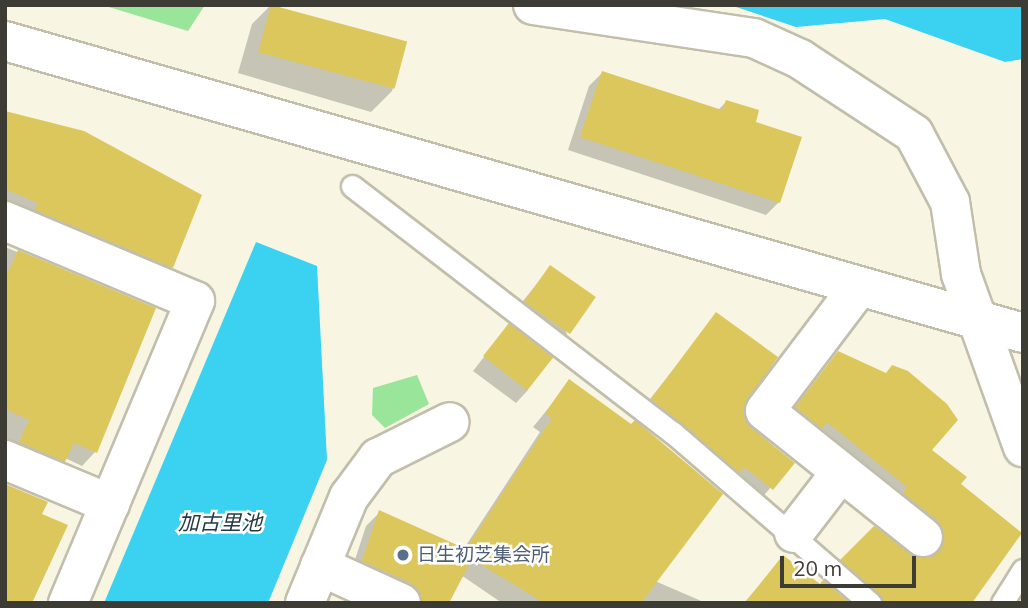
<!DOCTYPE html>
<html>
<head>
<meta charset="utf-8">
<style>
	body { margin:0 }
	#map { position:relative; width:1028px; height:608px; overflow:hidden; background:#f8f5e3; font-family:Mulish,"Noto Sans JP",sans-serif }
	div>[style] { position:absolute }
	[style*='--x'] { left:calc(var(--x)*1px); top:calc(var(--y)*1px); width:calc(var(--w)*1px); rotate:calc(var(--a)*1deg) }
	.green>* { inset:0; background:#99e59a }
	.water>* { inset:0; background:#3bd2f2 }
	.shadow>* { inset:0; background:#0003 }
	.building>* { inset:0; background:#dcc75d; transform-origin:0 0 }
	.roads { filter:drop-shadow(2px 0 #c1beac) drop-shadow(-2px 0 #c1beac) drop-shadow(0 2px #c1beac) drop-shadow(0 -2px #c1beac) }
	.lane>* { height:21px; margin:-10.5px; padding:0 10.5px; transform-origin:10.5px; border-radius:10.5px; background:#fff }
	.street>* { height:38px; margin:-19px; padding:0 19px; transform-origin:19px; border-radius:19px; background:#fff }
	.secondary>* { height:38px; margin:-19px; padding:0 19px; transform-origin:19px; border-radius:19px; background:#fff }
	.dots>* { width:19px; height:19px; translate:-50% -50%; box-sizing:border-box; border:4px solid #fff; border-radius:50% }
	span { translate:-50% -50%; white-space:nowrap; text-align:center; line-height:1.15; -webkit-text-stroke:5px #fff; paint-order:stroke }
	.service-label { font-size:19px; color:#4e5e75 }
	.left { translate:0 -50%; text-align:left }
	.water-label { font-size:21px; color:#233b41; font-style:italic }
	.frame { position:absolute; inset:0; border:7px solid #3c3b34; pointer-events:none }
	.scale { position:absolute; left:780px; top:556px; width:136px; height:32px; box-sizing:border-box; border:4px solid #3c3b34; border-top:0; padding-left:9px; font-size:21px; line-height:24px; white-space:nowrap; color:#3c3b34; -webkit-text-stroke:5px #fff; paint-order:stroke }
</style>
</head>
<body>
<div id="map">
	<div class="green">
		<i style="clip-path:polygon(102px 5px,205px 5px,188px 31px)"></i>
		<i style="clip-path:polygon(417px 375px,429px 404px,385px 428px,372px 415px,373px 388px)"></i>
	</div>
	<div class="water">
		<i style="clip-path:polygon(730px 5px,1023px 5px,1023px 59px,1005px 62px,885px 19px,796px 27px)"></i>
		<i style="clip-path:polygon(256px 242px,317px 266px,327px 460px,268px 603px,104px 603px)"></i>
	</div>
	<div class="shadow">
		<i style="clip-path:polygon(271px 5px,405px 43px,392px 91px,371px 112px,238px 73px,252px 24px)"></i>
		<i style="clip-path:polygon(602px 73px,718px 110px,726px 102px,754px 123px,779px 202px,766px 215px,568px 150px,589px 86px)"></i>
		<i style="clip-path:polygon(5px 113px,83px 133px,171px 267px,157px 281px,5px 217px)"></i>
		<i style="clip-path:polygon(5px 247px,154px 309px,95px 452px,82px 466px,65px 458px,50px 475px,5px 458px)"></i>
		<i style="clip-path:polygon(550px 267px,567px 335px,554px 347px,512px 315px)"></i>
		<i style="clip-path:polygon(717px 314px,746px 398px,743px 419px,792px 463px,759px 501px,639px 413px)"></i>
		<i style="clip-path:polygon(509px 325px,528px 390px,516px 403px,473px 371px)"></i>
		<i style="clip-path:polygon(839px 353px,959px 484px,970px 603px,874px 603px,835px 570px,861px 541px,909px 556px,932px 555px,931px 541px,784px 421px)"></i>
		<i style="clip-path:polygon(570px 382px,655px 581px,706px 603px,502px 603px,461px 575px,447px 603px,403px 603px,350px 575px,366px 526px,380px 512px,463px 550px,540px 432px,533px 427px)"></i>
		<i style="clip-path:polygon(783px 557px,823px 603px,744px 603px)"></i>
	</div>
	<div class="building">
		<i style="left:271px;top:5px;width:141px;height:49px;rotate:15deg"></i>
		<i style="clip-path:polygon(602px 71px,722px 110px,726px 100px,759px 110px,756px 122px,802px 137px,780px 203px,580px 137px)"></i>
		<i style="clip-path:polygon(5px 111px,84px 131px,202px 195px,173px 268px,35px 210px,38px 203px,5px 189px)"></i>
		<i style="clip-path:polygon(18px 250px,156px 308px,97px 453px,74px 443px,65px 462px,19px 442px,29px 420px,5px 409px,5px 279px)"></i>
		<i style="left:550px;top:265px;width:56px;height:45px;rotate:35deg"></i>
		<i style="clip-path:polygon(716px 312px,778px 357px,743px 409px,751px 428px,795px 463px,773px 490px,744px 467px,739px 473px,651px 399px)"></i>
		<i style="left:509px;top:323px;width:56px;height:42px;rotate:38deg"></i>
		<i style="clip-path:polygon(838px 351px,886px 373px,892px 365px,908px 371px,947px 404px,958px 420px,932px 450px,967px 477px,961px 484px,1022px 533px,972px 603px,883px 603px,840px 560px,874px 526px,919px 558px,932px 557px,945px 540px,937px 520px,903px 493px,907px 487px,827px 422px,822px 429px,795px 407px)"></i>
		<i style="clip-path:polygon(569px 379px,631px 424px,635px 420px,723px 494px,641px 603px,544px 603px,472px 559px,449px 603px,423px 603px,411px 583px,362px 561px,379px 510px,466px 549px,552px 418px,545px 413px)"></i>
		<i style="clip-path:polygon(5px 484px,48px 502px,42px 514px,68px 525px,32px 603px,5px 603px)"></i>
		<i style="clip-path:polygon(783px 555px,820px 584px,823px 580px,850px 603px,745px 603px)"></i>
	</div>
	<div class="roads">
		<div class="lane">
			<i style="--x:352;--y:186;--w:404;--a:37.6"></i>
			<i style="--x:672;--y:432;--w:262;--a:40.8"></i>
			<i style="--x:1002;--y:603;--w:39;--a:-58"></i>
		</div>
		<div class="street">
			<i style="--x:5;--y:221;--w:206;--a:22.8"></i>
			<i style="--x:195;--y:301;--w:328;--a:112.8"></i>
			<i style="--x:858;--y:288;--w:154;--a:127.1"></i>
			<i style="--x:765;--y:411;--w:202;--a:38.6"></i>
			<i style="--x:5;--y:460;--w:114;--a:22.7"></i>
			<i style="--x:794;--y:533;--w:77;--a:-52.4"></i>
			<i style="--x:320;--y:566;--w:89;--a:24.6"></i>
			<i style="--x:305;--y:603;--w:115;--a:-67.5"></i>
			<i style="--x:349;--y:497;--w:49;--a:-53.4"></i>
			<i style="--x:378;--y:458;--w:80;--a:-26.6"></i>
		</div>
		<div class="secondary">
			<i style="--x:533;--y:5;--w:223;--a:8.5"></i>
			<i style="--x:754;--y:38;--w:51;--a:24.5"></i>
			<i style="--x:800;--y:59;--w:136;--a:33.3"></i>
			<i style="--x:914;--y:134;--w:77;--a:62.1"></i>
			<i style="--x:950;--y:202;--w:73;--a:81.3"></i>
			<i style="--x:961;--y:274;--w:184;--a:70.3"></i>
			<i style="--x:5;--y:41;--w:1059;--a:16"></i>
		</div>
	</div>
	<div class="dots">
		<i style="left:403px;top:555px;background:#5c6f8a"></i>
	</div>
	<div class="service-label">
		<span class="left" style="left:417px;top:555px">日生初芝集会所</span>
	</div>
	<div class="water-label">
		<span style="left:220px;top:522px">加古里池</span>
	</div>
	<div class="frame"></div>
	<div class="scale">20 m</div>
</div>
</body>
</html>
